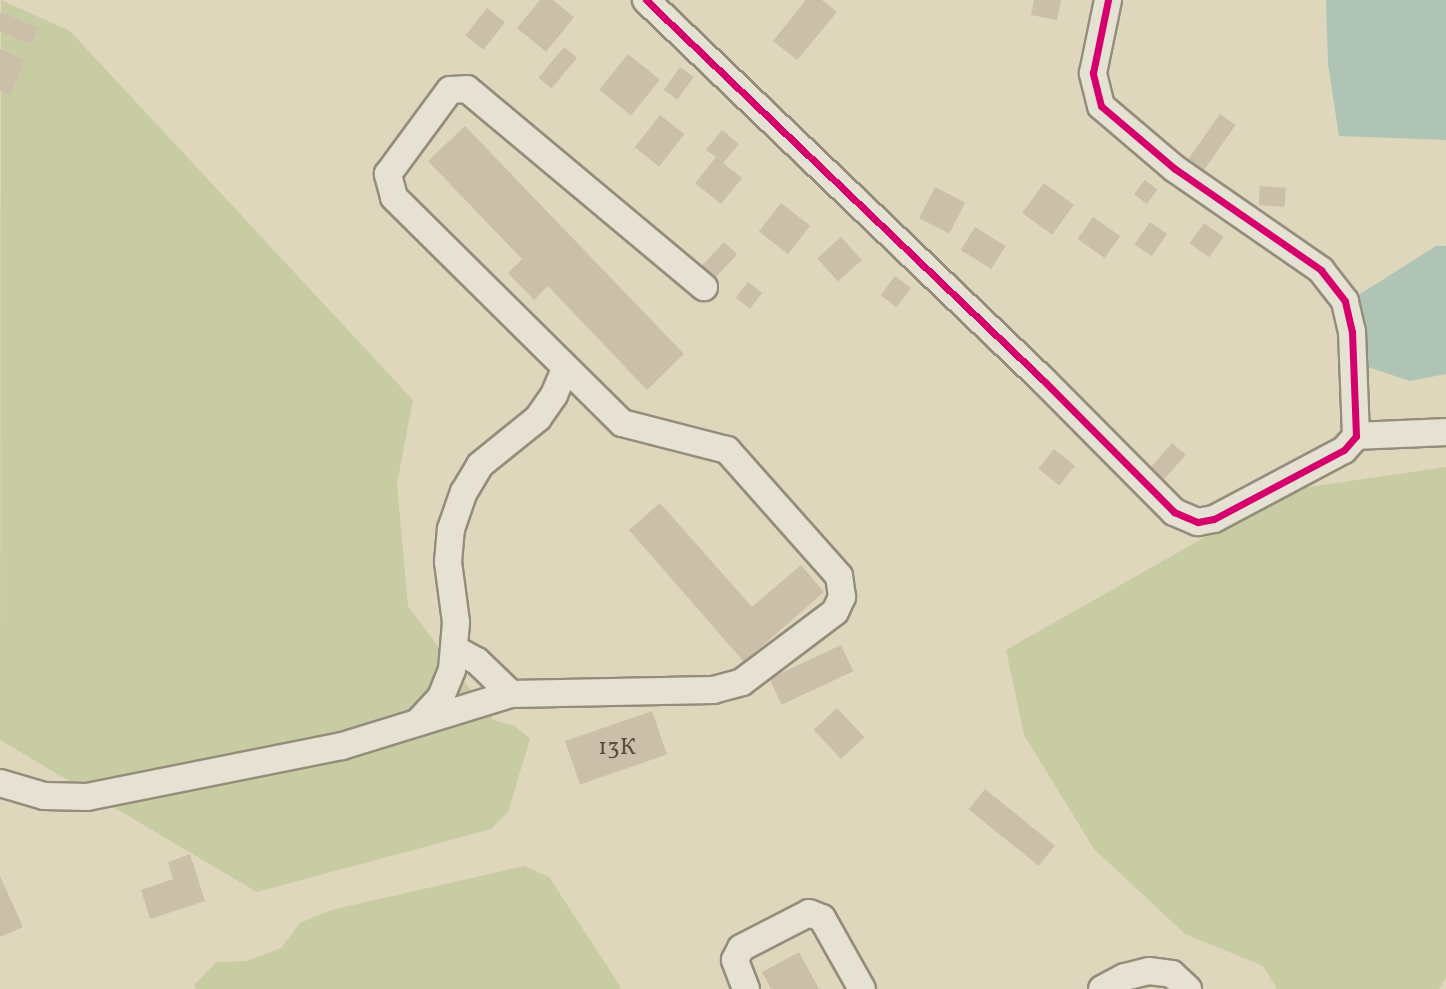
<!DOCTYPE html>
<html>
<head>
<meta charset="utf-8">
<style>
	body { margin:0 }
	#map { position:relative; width:1446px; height:989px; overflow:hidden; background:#dfd7bc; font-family:Vollkorn,serif }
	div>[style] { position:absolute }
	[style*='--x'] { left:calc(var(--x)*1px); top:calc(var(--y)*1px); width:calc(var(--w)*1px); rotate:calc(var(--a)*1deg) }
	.green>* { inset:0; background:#c7cca3 }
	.water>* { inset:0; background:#afc4b4 }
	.building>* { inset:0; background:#cbbfaa; transform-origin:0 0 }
	.roads { filter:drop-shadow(2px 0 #948d7c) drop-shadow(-2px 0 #948d7c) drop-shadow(0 2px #948d7c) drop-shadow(0 -2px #948d7c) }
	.minor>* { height:26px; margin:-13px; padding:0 13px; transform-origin:13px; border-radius:13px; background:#e5e1d3 }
	.cycleway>* { height:7px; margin:-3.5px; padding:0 3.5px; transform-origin:3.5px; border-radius:3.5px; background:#d6006c }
	span { translate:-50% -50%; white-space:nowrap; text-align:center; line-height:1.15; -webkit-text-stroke:5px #f3eaca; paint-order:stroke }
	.number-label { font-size:24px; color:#5d4d3a }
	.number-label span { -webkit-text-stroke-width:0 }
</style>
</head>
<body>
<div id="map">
	<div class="green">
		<i style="clip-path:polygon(1px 0,70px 31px,413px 400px,397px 484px,408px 606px,493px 720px,515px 726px,530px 739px,508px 812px,491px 829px,257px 892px,0 740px)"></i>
		<i style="clip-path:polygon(1446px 467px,1446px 977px,1439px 989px,1277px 989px,1263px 966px,1185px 934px,1094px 849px,1024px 735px,1006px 650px,1288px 490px)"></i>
		<i style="clip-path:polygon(524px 866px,549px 877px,622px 989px,196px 989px,194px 985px,216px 962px,247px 961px,281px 948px,300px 923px,331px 910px)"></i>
	</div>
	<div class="water">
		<i style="clip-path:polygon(1326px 0,1446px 0,1446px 140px,1339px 136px,1328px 64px)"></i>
		<i style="clip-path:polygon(1436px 246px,1446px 246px,1446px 374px,1410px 381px,1362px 365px,1357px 296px)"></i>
	</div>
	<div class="building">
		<i style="clip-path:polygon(540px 0,553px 0,574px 17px,546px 52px,517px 28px)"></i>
		<i style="clip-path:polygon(806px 0,822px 0,837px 12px,797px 60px,773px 41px)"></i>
		<i style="clip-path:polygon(1034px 0,1061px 0,1057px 20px,1031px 15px)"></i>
		<i style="left:487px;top:8px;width:23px;height:35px;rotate:38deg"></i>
		<i style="clip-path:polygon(0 12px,38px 28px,31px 44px,0 31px)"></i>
		<i style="left:564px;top:47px;width:17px;height:40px;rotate:40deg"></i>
		<i style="clip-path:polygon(0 49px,25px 60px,10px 95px,0 91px)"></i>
		<i style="left:628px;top:54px;width:41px;height:46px;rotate:39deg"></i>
		<i style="left:680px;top:67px;width:17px;height:28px;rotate:36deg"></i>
		<i style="left:1220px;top:114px;width:19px;height:55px;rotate:35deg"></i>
		<i style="left:660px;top:115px;width:31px;height:41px;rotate:38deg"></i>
		<i style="clip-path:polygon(465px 126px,684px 354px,647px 390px,548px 286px,534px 300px,508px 273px,522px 259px,428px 161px)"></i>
		<i style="clip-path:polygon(722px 130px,739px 144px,723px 163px,742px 178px,721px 204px,695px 183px,716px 157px,706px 150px)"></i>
		<i style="left:1145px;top:180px;width:16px;height:18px;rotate:38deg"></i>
		<i style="left:1044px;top:183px;width:37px;height:37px;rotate:36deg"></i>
		<i style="left:1260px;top:186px;width:26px;height:19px;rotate:4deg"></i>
		<i style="left:935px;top:187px;width:34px;height:35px;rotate:27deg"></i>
		<i style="left:781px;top:203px;width:37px;height:36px;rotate:38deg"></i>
		<i style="left:1093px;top:217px;width:33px;height:27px;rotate:35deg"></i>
		<i style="left:1150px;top:222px;width:21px;height:27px;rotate:35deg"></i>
		<i style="left:1204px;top:223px;width:24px;height:25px;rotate:35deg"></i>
		<i style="left:975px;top:227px;width:36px;height:27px;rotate:32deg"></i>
		<i style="left:841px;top:237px;width:31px;height:32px;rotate:48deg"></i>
		<i style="left:724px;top:242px;width:18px;height:40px;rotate:43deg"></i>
		<i style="left:895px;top:276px;width:20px;height:24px;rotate:37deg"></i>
		<i style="left:748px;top:282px;width:18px;height:20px;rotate:38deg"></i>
		<i style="left:1172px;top:443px;width:18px;height:33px;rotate:41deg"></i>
		<i style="left:1054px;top:449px;width:27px;height:25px;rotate:39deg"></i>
		<i style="clip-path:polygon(660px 503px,752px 607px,801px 565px,824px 592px,744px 662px,629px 530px)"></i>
		<i style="left:841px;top:645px;width:29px;height:79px;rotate:65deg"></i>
		<i style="left:837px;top:708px;width:40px;height:32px;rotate:47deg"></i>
		<i style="left:652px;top:711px;width:46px;height:92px;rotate:71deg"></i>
		<i style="left:985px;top:789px;width:90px;height:26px;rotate:39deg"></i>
		<i style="clip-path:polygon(190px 854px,205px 901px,150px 919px,141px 890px,173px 879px,168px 862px)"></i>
		<i style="clip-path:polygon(0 876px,23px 927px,0 937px)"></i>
		<i style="clip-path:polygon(799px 952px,819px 989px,771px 989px,762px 972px)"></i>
	</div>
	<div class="roads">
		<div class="minor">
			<i style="--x:646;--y:0;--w:551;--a:43.75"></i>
			<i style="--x:1044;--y:381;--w:185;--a:45.2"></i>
			<i style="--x:1174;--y:512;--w:26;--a:23"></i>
			<i style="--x:1198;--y:522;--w:16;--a:-11"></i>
			<i style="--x:1214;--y:519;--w:147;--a:-28"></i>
			<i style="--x:1344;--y:450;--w:18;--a:-49"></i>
			<i style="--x:1356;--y:436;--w:104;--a:-92.2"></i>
			<i style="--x:1352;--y:332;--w:32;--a:-103"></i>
			<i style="--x:1345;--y:301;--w:39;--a:-128"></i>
			<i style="--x:1321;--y:270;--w:178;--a:-145.3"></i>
			<i style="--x:1175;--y:169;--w:97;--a:-139.6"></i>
			<i style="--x:1101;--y:106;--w:34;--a:-104"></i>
			<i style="--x:1093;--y:73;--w:75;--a:-78.4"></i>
			<i style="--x:1356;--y:436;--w:90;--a:-2.5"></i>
			<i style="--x:455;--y:649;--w:25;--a:29"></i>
			<i style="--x:477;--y:661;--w:47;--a:44.1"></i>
			<i style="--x:418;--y:722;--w:34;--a:-47"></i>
			<i style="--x:441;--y:697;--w:29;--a:-68"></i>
			<i style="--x:452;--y:670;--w:48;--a:-85.2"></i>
			<i style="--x:456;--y:622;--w:61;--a:-97.6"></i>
			<i style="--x:448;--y:562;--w:33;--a:-85"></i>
			<i style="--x:451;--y:529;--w:39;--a:-71"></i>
			<i style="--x:464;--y:492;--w:31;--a:-59"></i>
			<i style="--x:480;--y:465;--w:75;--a:-39"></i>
			<i style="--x:538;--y:418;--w:28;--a:-55"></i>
			<i style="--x:554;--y:395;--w:28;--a:-67"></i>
			<i style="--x:0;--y:783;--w:46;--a:16.5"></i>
			<i style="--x:44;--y:796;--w:43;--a:1.3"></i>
			<i style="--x:87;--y:797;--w:260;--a:-11.3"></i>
			<i style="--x:342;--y:746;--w:177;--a:-17.1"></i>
			<i style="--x:511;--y:694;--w:202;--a:-1.1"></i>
			<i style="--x:713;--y:690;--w:30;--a:-15"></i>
			<i style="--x:742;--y:682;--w:116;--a:-37"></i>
			<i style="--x:835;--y:612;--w:17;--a:-65"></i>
			<i style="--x:842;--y:597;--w:21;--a:-98"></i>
			<i style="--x:839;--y:576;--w:169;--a:-131.6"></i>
			<i style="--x:727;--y:450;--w:108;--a:-165.6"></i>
			<i style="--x:622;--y:423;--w:321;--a:-135.3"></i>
			<i style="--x:394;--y:197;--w:24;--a:-105"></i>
			<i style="--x:388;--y:174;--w:104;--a:-53.6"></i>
			<i style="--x:450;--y:90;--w:17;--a:-3"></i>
			<i style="--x:467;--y:89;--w:309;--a:39.9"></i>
			<i style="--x:746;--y:989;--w:31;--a:-111"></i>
			<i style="--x:735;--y:960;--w:13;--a:-63"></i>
			<i style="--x:741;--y:948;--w:76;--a:-27.2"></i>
			<i style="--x:809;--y:913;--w:14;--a:21"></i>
			<i style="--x:822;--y:918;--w:81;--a:60.6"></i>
			<i style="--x:1102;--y:989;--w:26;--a:-28"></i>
			<i style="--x:1125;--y:977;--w:25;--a:-14"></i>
			<i style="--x:1149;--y:971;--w:23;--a:7"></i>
			<i style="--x:1172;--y:974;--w:22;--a:43"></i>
		</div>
	</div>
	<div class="cycleway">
		<i style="--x:646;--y:0;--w:551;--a:43.75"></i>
		<i style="--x:1044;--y:381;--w:185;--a:45.2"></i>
		<i style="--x:1174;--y:512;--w:26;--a:23"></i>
		<i style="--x:1198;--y:522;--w:16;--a:-11"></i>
		<i style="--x:1214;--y:519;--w:147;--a:-28"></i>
		<i style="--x:1344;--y:450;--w:18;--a:-49"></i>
		<i style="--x:1356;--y:436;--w:104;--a:-92.2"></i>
		<i style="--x:1352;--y:332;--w:32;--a:-103"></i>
		<i style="--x:1345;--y:301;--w:39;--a:-128"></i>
		<i style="--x:1321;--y:270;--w:178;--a:-145.3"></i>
		<i style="--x:1175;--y:169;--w:97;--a:-139.6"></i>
		<i style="--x:1101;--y:106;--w:34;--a:-104"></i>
		<i style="--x:1093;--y:73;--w:75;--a:-78.4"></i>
	</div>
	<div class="number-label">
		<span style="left:617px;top:749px">13К</span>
	</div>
</div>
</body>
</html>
